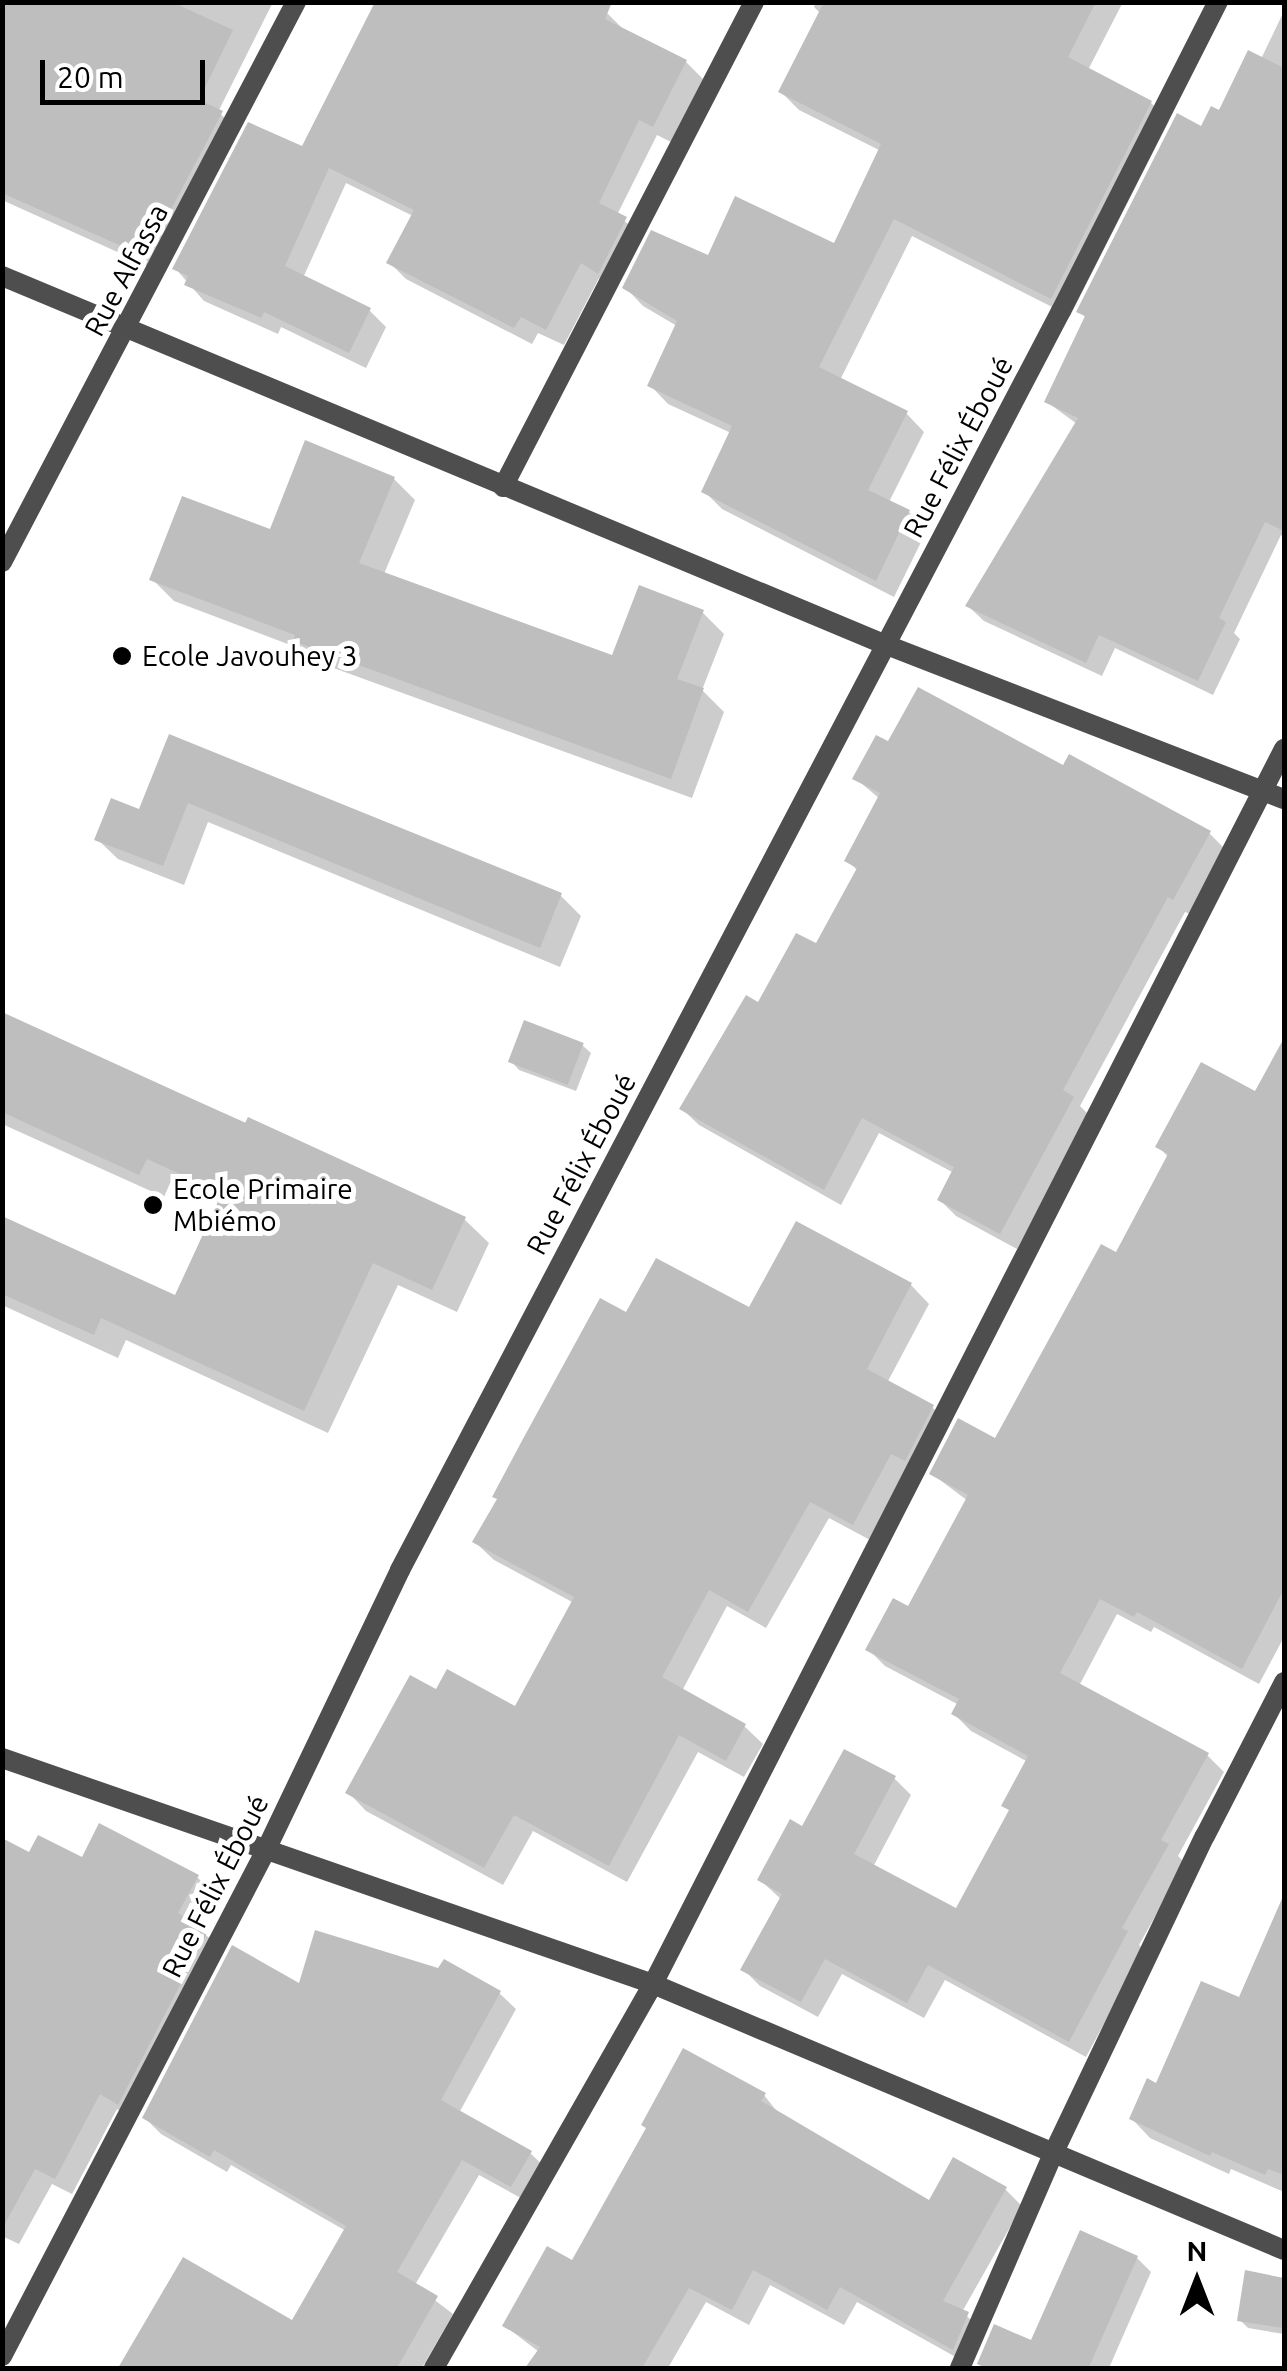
<!DOCTYPE html>
<html>
<head>
<meta charset="utf-8">
<style>
	body { margin:0 }
	#map { position:relative; width:1287px; height:2371px; overflow:hidden; background:#fff; font-family:Ubuntu,sans-serif }
	div>[style] { position:absolute }
	[style*='--x'] { left:calc(var(--x)*1px); top:calc(var(--y)*1px); width:calc(var(--w)*1px); rotate:calc(var(--a)*1deg) }
	.shadow>* { inset:0; background:#0003 }
	.building>* { inset:0; background:#bebebe; transform-origin:0 0 }
	.street>* { height:20px; margin:-10px; padding:0 10px; transform-origin:10px; border-radius:10px; background:#4e4e4e }
	.dots>* { width:28px; height:28px; translate:-50% -50%; box-sizing:border-box; border:5px solid #fff; border-radius:50% }
	span { translate:-50% -50%; white-space:nowrap; text-align:center; line-height:1.15; -webkit-text-stroke:10px #fff; paint-order:stroke }
	.street-label { font-size:28px; color:#000 }
	.poi-label { font-size:28px; color:#000 }
	.left { translate:0 -50%; text-align:left }
	.frame { position:absolute; inset:0; border:5px solid #000; pointer-events:none }
	.north { position:absolute; left:1147px; top:2231px; width:100px; height:100px; -webkit-text-stroke:8px #fff; paint-order:stroke; rotate:0deg; font-size:28px; font-weight:700; line-height:40px; text-align:center; color:#000 }
	.north::after { content:''; display:block; margin:auto; width:35px; height:45px; background:#000; clip-path:polygon(50% 0,100% 100%,50% 72%,0 100%) }
	.scale { position:absolute; left:40px; top:60px; width:165px; height:45px; box-sizing:border-box; border:5px solid #000; border-top:0; padding-left:12px; font-size:30px; line-height:35px; white-space:nowrap; color:#000; -webkit-text-stroke:8px #fff; paint-order:stroke }
</style>
</head>
<body>
<div id="map">
	<div class="shadow">
		<i style="clip-path:polygon(2px 2px,273px 2px,218px 112px,239px 130px,164px 273px,2px 200px)"></i>
		<i style="clip-path:polygon(369px 2px,585px 2px,607px 13px,625px 31px,686px 62px,703px 79px,671px 142px,657px 135px,617px 215px,643px 236px,616px 289px,599px 278px,564px 345px,538px 333px,532px 344px,406px 279px,389px 262px,413px 216px,346px 183px,303px 278px,369px 310px,386px 327px,366px 368px,281px 327px,278px 334px,204px 301px,175px 268px,304px 150px,376px 6px)"></i>
		<i style="clip-path:polygon(816px 2px,1123px 2px,1088px 70px,1151px 103px,1169px 121px,1070px 316px,912px 236px,840px 380px,906px 413px,924px 432px,889px 502px,909px 512px,927px 530px,894px 597px,722px 509px,704px 491px,731px 433px,668px 404px,650px 385px,677px 326px,643px 306px,625px 287px,709px 258px,836px 246px,881px 151px,799px 110px,781px 92px,821px 14px,814px 7px)"></i>
		<i style="clip-path:polygon(1284px 11px,1284px 537px,1281px 535px,1234px 633px,1240px 639px,1213px 695px,1115px 648px,1102px 676px,984px 621px,968px 606px,1077px 424px,1047px 402px,1087px 319px,1079px 311px,1202px 130px,1261px 59px)"></i>
		<i style="clip-path:polygon(394px 479px,415px 500px,384px 574px,614px 658px,702px 612px,724px 634px,702px 690px,724px 712px,692px 798px,317px 662px,306px 651px,174px 601px,152px 579px)"></i>
		<i style="clip-path:polygon(170px 737px,561px 896px,581px 916px,560px 967px,208px 822px,184px 885px,118px 859px,97px 839px,141px 812px)"></i>
		<i style="clip-path:polygon(889px 744px,1064px 769px,1209px 833px,1225px 849px,1190px 914px,1185px 912px,1080px 1106px,1089px 1115px,1017px 1249px,956px 1216px,940px 1200px,954px 1173px,879px 1133px,841px 1205px,699px 1125px,682px 1109px,759px 1005px,817px 946px,858px 871px,847px 860px,880px 799px,855px 778px)"></i>
		<i style="clip-path:polygon(2px 1015px,464px 1219px,489px 1243px,457px 1312px,398px 1285px,328px 1433px,126px 1340px,118px 1358px,2px 1305px,2px 1218px,176px 1298px,220px 1203px,171px 1181px,164px 1197px,2px 1124px)"></i>
		<i style="clip-path:polygon(1284px 1043px,1284px 1637px,1259px 1684px,1154px 1627px,1151px 1632px,1117px 1614px,1079px 1686px,1207px 1755px,1224px 1772px,1178px 1856px,1185px 1863px,1139px 1945px,1144px 1950px,1086px 2057px,945px 1980px,924px 2018px,842px 1974px,818px 2017px,760px 1986px,743px 1969px,782px 1900px,760px 1880px,803px 1829px,894px 1778px,911px 1795px,873px 1867px,957px 1912px,1011px 1812px,1004px 1805px,1028px 1762px,971px 1731px,954px 1714px,959px 1705px,885px 1666px,868px 1649px,909px 1609px,968px 1501px,932px 1474px,996px 1441px,1117px 1256px,1169px 1158px,1158px 1146px,1256px 1094px)"></i>
		<i style="clip-path:polygon(582px 1045px,591px 1053px,576px 1091px,519px 1070px,511px 1061px)"></i>
		<i style="clip-path:polygon(797px 1225px,911px 1285px,929px 1304px,887px 1383px,932px 1407px,950px 1425px,923px 1477px,910px 1470px,872px 1541px,829px 1518px,766px 1628px,727px 1606px,682px 1691px,744px 1726px,763px 1744px,744px 1777px,698px 1752px,627px 1882px,533px 1831px,503px 1885px,366px 1811px,348px 1792px,437px 1692px,516px 1710px,574px 1603px,494px 1560px,475px 1542px,627px 1315px,750px 1311px)"></i>
		<i style="clip-path:polygon(2px 1841px,30px 1855px,197px 1877px,214px 1894px,196px 1927px,224px 1950px,135px 2120px,117px 2109px,72px 2194px,52px 2184px,19px 2244px,2px 2236px)"></i>
		<i style="clip-path:polygon(1271px 1930px,1284px 1936px,1284px 2192px,1231px 2169px,1229px 2174px,1150px 2138px,1132px 2119px,1240px 2000px)"></i>
		<i style="clip-path:polygon(300px 1986px,499px 1993px,516px 2009px,459px 2113px,530px 2153px,547px 2169px,528px 2202px,479px 2175px,415px 2285px,453px 2314px,422px 2368px,209px 2368px,162px 2342px,292px 2323px,346px 2231px,231px 2165px,227px 2172px,161px 2134px,145px 2118px)"></i>
		<i style="clip-path:polygon(764px 2095px,779px 2114px,930px 2204px,954px 2161px,1006px 2190px,1022px 2206px,962px 2312px,984px 2331px,970px 2365px,857px 2302px,844px 2325px,770px 2285px,749px 2325px,706px 2302px,668px 2368px,528px 2368px,539px 2352px,505px 2326px)"></i>
		<i style="clip-path:polygon(1137px 2258px,1151px 2272px,1109px 2368px,1078px 2368px,1054px 2295px)"></i>
		<i style="clip-path:polygon(1247px 2273px,1284px 2280px,1284px 2334px,1248px 2328px,1240px 2320px)"></i>
	</div>
	<div class="building">
		<i style="clip-path:polygon(2px 2px,172px 2px,233px 30px,199px 100px,223px 111px,146px 257px,2px 193px)"></i>
		<i style="clip-path:polygon(375px 2px,612px 2px,605px 19px,687px 60px,653px 127px,639px 120px,599px 203px,627px 217px,598px 274px,581px 263px,546px 330px,521px 317px,514px 328px,386px 263px,414px 210px,329px 168px,285px 266px,371px 308px,349px 353px,264px 312px,261px 318px,184px 285px,188px 276px,172px 269px,248px 122px,302px 146px)"></i>
		<i style="clip-path:polygon(824px 2px,1096px 2px,1068px 57px,1152px 101px,1051px 299px,894px 219px,819px 367px,908px 411px,868px 490px,910px 510px,876px 581px,701px 492px,732px 426px,647px 386px,677px 321px,622px 288px,651px 230px,708px 255px,735px 196px,834px 243px,881px 144px,778px 92px)"></i>
		<i style="clip-path:polygon(1248px 50px,1284px 68px,1284px 531px,1265px 522px,1219px 618px,1226px 622px,1198px 681px,1099px 635px,1086px 663px,965px 606px,1078px 418px,1044px 402px,1085px 316px,1076px 312px,1177px 113px,1201px 126px,1211px 106px,1219px 110px)"></i>
		<i style="clip-path:polygon(305px 440px,395px 477px,359px 563px,612px 655px,639px 585px,704px 610px,677px 679px,704px 688px,671px 779px,293px 641px,295px 635px,149px 580px,182px 496px,270px 529px)"></i>
		<i style="clip-path:polygon(918px 687px,1063px 765px,1069px 754px,1211px 831px,1173px 900px,1168px 897px,1063px 1090px,1074px 1097px,1000px 1234px,937px 1200px,954px 1167px,862px 1118px,824px 1190px,679px 1109px,746px 995px,758px 1002px,796px 933px,816px 943px,857px 868px,844px 861px,880px 793px,852px 779px,876px 735px,888px 741px)"></i>
		<i style="clip-path:polygon(169px 734px,562px 893px,540px 948px,188px 803px,163px 866px,94px 840px,111px 798px,139px 809px)"></i>
		<i style="clip-path:polygon(2px 1012px,245px 1123px,248px 1117px,466px 1217px,432px 1290px,373px 1263px,304px 1411px,101px 1318px,94px 1335px,2px 1294px,2px 1216px,175px 1295px,222px 1193px,147px 1159px,139px 1175px,2px 1112px)"></i>
		<i style="left:524px;top:1020px;width:64px;height:45px;rotate:21deg"></i>
		<i style="clip-path:polygon(1284px 1038px,1284px 1589px,1242px 1669px,1137px 1612px,1134px 1617px,1100px 1599px,1060px 1673px,1209px 1753px,1161px 1840px,1169px 1844px,1122px 1928px,1128px 1931px,1069px 2042px,928px 1965px,907px 2003px,825px 1959px,801px 2002px,740px 1970px,782px 1894px,757px 1880px,790px 1819px,802px 1826px,844px 1749px,896px 1776px,854px 1854px,956px 1908px,1009px 1810px,1001px 1806px,1028px 1756px,951px 1714px,959px 1699px,865px 1650px,893px 1598px,908px 1606px,968px 1495px,929px 1474px,958px 1418px,995px 1438px,1101px 1244px,1116px 1252px,1168px 1154px,1155px 1147px,1201px 1062px,1255px 1091px)"></i>
		<i style="clip-path:polygon(796px 1221px,912px 1283px,867px 1369px,934px 1405px,905px 1461px,891px 1454px,853px 1525px,810px 1502px,748px 1612px,709px 1590px,662px 1677px,746px 1724px,726px 1761px,679px 1735px,609px 1866px,514px 1815px,484px 1868px,345px 1793px,410px 1675px,436px 1689px,447px 1669px,515px 1706px,574px 1597px,472px 1542px,497px 1499px,492px 1497px,524px 1437px,600px 1298px,626px 1312px,656px 1258px,749px 1307px)"></i>
		<i style="clip-path:polygon(99px 1823px,199px 1875px,178px 1913px,208px 1931px,118px 2105px,100px 2094px,55px 2179px,35px 2169px,2px 2229px,2px 1838px,29px 1852px,38px 1835px,82px 1857px)"></i>
		<i style="clip-path:polygon(1284px 1894px,1284px 2175px,1268px 2169px,1265px 2175px,1212px 2152px,1210px 2156px,1129px 2119px,1147px 2078px,1156px 2083px,1201px 1981px,1239px 1997px)"></i>
		<i style="clip-path:polygon(315px 1930px,438px 1968px,444px 1959px,501px 1991px,441px 2100px,532px 2151px,511px 2187px,462px 2160px,397px 2272px,438px 2296px,397px 2368px,118px 2368px,183px 2257px,292px 2320px,346px 2226px,214px 2150px,210px 2157px,142px 2118px,232px 1945px,299px 1983px)"></i>
		<i style="clip-path:polygon(683px 2048px,766px 2093px,761px 2101px,929px 2200px,953px 2157px,1007px 2187px,943px 2301px,969px 2312px,953px 2350px,840px 2287px,827px 2310px,753px 2270px,732px 2310px,689px 2288px,642px 2368px,525px 2368px,540px 2347px,502px 2326px,547px 2246px,572px 2260px,646px 2128px,641px 2125px)"></i>
		<i style="clip-path:polygon(1080px 2230px,1138px 2256px,1089px 2367px,1093px 2368px,986px 2368px,977px 2364px,994px 2324px,1031px 2340px)"></i>
		<i style="clip-path:polygon(1245px 2270px,1284px 2278px,1284px 2328px,1237px 2321px)"></i>
	</div>
	<div class="street">
		<i style="--x:2;--y:276;--w:956;--a:22.65"></i>
		<i style="--x:884;--y:644;--w:429;--a:21.2"></i>
		<i style="--x:503;--y:487;--w:546;--a:-62.64"></i>
		<i style="--x:2;--y:562;--w:632;--a:-62.3"></i>
		<i style="--x:2;--y:1758;--w:689;--a:19.14"></i>
		<i style="--x:653;--y:1984;--w:685;--a:22.86"></i>
		<i style="--x:2;--y:2356;--w:568;--a:-62.44"></i>
		<i style="--x:265;--y:1852;--w:313;--a:-64.4"></i>
		<i style="--x:400;--y:1570;--w:1422;--a:-62.3"></i>
		<i style="--x:1061;--y:311;--w:347;--a:-63.1"></i>
		<i style="--x:434;--y:2368;--w:442;--a:-60.3"></i>
		<i style="--x:653;--y:1984;--w:1387;--a:-62.94"></i>
		<i style="--x:960;--y:2368;--w:233;--a:-66.5"></i>
		<i style="--x:1053;--y:2154;--w:352;--a:-64.5"></i>
		<i style="--x:1205;--y:1836;--w:173;--a:-62.8"></i>
	</div>
	<div class="dots">
		<i style="left:122px;top:656px;background:#000"></i>
		<i style="left:153px;top:1205px;background:#000"></i>
	</div>
	<div class="street-label">
		<span style="left:126px;top:270px;rotate:-62deg">Rue Alfassa</span>
		<span style="left:958px;top:447px;rotate:-62deg">Rue Félix Éboué</span>
		<span style="left:581px;top:1164px;rotate:-62deg">Rue Félix Éboué</span>
		<span style="left:215px;top:1886px;rotate:-63deg">Rue Félix Éboué</span>
	</div>
	<div class="poi-label">
		<span class="left" style="left:142px;top:656px">Ecole Javouhey 3</span>
		<span class="left" style="left:173px;top:1205px">Ecole Primaire<br>Mbiémo</span>
	</div>
	<div class="frame"></div>
	<div class="north">N</div>
	<div class="scale">20 m</div>
</div>
</body>
</html>
